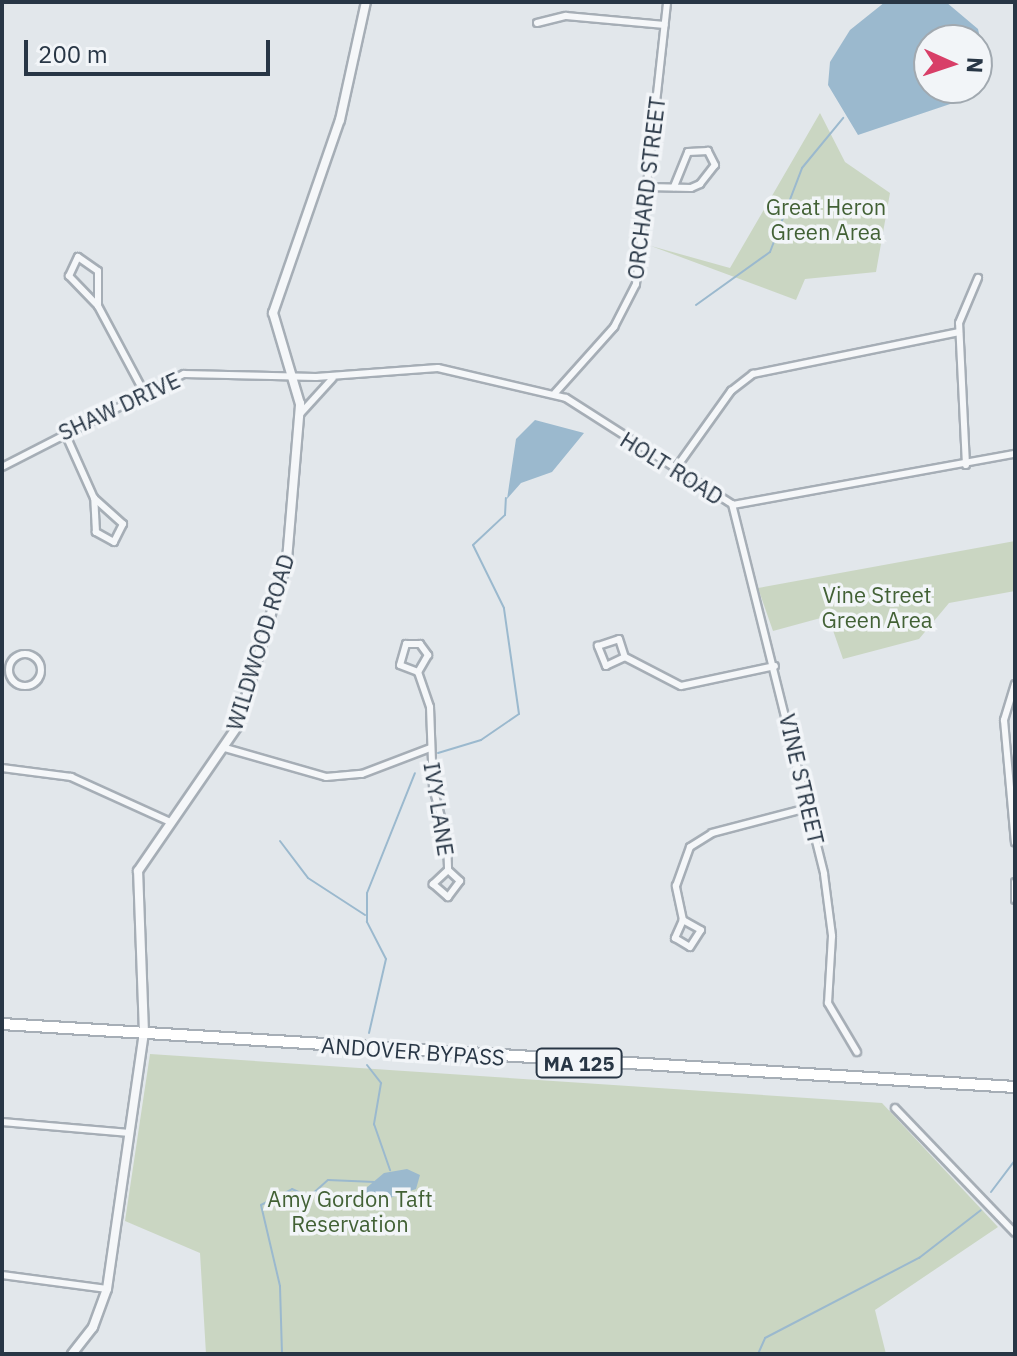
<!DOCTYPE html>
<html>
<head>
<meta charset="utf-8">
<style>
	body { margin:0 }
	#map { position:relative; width:1017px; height:1356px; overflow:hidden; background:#e2e7eb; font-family:"IBM Plex Sans",sans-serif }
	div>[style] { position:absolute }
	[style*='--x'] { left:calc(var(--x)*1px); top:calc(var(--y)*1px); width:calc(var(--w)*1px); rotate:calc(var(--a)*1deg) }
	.green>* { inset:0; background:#cad6c2 }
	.water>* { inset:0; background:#9bb9ce }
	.stream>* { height:2px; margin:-1px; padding:0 1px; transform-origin:1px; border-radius:1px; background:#9bb9ce }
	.roads { filter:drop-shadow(2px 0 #a6aeb6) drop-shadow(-2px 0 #a6aeb6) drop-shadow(0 2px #a6aeb6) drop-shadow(0 -2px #a6aeb6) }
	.minor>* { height:6px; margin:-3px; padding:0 3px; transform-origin:3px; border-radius:3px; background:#f5f7f9 }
	.minor>.ring { margin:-3px; padding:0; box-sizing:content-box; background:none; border:6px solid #f5f7f9; border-radius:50% }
	.tertiary>* { height:8px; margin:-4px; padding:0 4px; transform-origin:4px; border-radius:4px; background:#f5f7f9 }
	.primary>* { height:10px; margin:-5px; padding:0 5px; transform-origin:5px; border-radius:5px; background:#fff }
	span { translate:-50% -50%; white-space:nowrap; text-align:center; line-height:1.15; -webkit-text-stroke:7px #f2f5f8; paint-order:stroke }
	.shield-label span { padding:2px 6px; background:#f2f5f8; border:2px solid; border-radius:6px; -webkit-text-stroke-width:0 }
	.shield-label { font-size:20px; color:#283645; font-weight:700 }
	.street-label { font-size:22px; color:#283645 }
	.park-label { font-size:22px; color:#426135 }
	.frame { position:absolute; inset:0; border:4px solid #283645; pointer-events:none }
	.north { position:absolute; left:913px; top:24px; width:80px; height:80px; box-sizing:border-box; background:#f2f5f8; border:2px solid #a1a9b0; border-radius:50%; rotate:93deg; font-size:22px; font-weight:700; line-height:32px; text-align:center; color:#283645 }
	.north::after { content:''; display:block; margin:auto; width:28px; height:36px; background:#d83f68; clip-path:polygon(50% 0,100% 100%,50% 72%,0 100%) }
	.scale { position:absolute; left:24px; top:40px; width:246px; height:36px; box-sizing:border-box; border:4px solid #283645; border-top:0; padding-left:10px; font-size:24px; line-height:28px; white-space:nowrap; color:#283645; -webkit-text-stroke:6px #f2f5f8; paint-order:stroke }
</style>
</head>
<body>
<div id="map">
	<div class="green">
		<i style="clip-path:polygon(820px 113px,845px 162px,890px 193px,876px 272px,805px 279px,796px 300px,651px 246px,730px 268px)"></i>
		<i style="clip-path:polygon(1015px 541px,1015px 591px,949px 603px,919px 639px,843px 659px,828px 616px,773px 631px,758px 588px)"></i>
		<i style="clip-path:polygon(150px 1054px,882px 1103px,998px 1227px,875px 1310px,886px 1354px,206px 1354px,200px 1253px,125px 1221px)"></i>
	</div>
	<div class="water">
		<i style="clip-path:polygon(946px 2px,978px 29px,985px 59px,977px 84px,977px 40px,929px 40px,929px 88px,974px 88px,968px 98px,858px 135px,828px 85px,830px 62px,850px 30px,885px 2px)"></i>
		<i style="clip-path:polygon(535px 420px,584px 433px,552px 472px,521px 483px,507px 499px,516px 439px)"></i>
		<i style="clip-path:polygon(407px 1169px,420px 1175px,416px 1189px,369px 1205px,365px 1189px,384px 1173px)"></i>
	</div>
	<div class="stream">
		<i style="--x:696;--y:305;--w:91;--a:-35.6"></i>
		<i style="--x:770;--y:252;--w:90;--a:-69.1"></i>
		<i style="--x:802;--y:168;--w:65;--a:-50.6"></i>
		<i style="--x:438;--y:753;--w:45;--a:-16.8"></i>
		<i style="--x:481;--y:740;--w:46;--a:-34.4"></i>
		<i style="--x:519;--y:714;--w:107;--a:-98.1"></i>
		<i style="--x:504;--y:608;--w:70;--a:-116.2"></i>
		<i style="--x:473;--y:545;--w:44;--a:-43.2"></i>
		<i style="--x:505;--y:515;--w:17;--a:-87"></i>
		<i style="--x:280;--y:841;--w:46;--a:52.9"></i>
		<i style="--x:308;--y:878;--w:68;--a:33"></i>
		<i style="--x:369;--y:1033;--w:76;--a:-77.1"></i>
		<i style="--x:386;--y:959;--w:42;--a:-117.2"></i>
		<i style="--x:367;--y:922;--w:29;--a:-90"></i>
		<i style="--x:367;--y:893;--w:129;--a:-68.2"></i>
		<i style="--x:367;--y:1065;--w:23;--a:52"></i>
		<i style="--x:381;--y:1083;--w:42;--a:99.7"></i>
		<i style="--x:374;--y:1124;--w:49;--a:70.8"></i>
		<i style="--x:991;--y:1192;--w:40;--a:-53"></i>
		<i style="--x:282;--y:1354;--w:68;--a:-91.7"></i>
		<i style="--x:280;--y:1286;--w:83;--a:-103.2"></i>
		<i style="--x:261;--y:1205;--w:35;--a:-27"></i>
		<i style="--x:292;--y:1189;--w:19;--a:25"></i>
		<i style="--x:309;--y:1197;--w:25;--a:-42"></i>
		<i style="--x:328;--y:1180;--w:47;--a:2.4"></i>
		<i style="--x:758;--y:1354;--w:17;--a:-66"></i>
		<i style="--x:765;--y:1338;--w:174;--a:-27.5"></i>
		<i style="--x:919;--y:1258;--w:78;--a:-37.7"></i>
	</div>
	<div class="roads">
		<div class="minor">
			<i style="--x:537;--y:23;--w:30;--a:-14"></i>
			<i style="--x:566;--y:16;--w:99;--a:5.2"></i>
			<i style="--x:648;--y:187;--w:43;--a:1.3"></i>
			<i style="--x:691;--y:188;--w:10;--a:-24"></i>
			<i style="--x:700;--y:184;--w:24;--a:-52"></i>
			<i style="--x:715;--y:165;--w:16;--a:-117"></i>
			<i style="--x:708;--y:151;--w:20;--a:177"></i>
			<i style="--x:688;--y:152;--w:38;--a:112"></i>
			<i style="--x:98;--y:306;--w:42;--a:-134"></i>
			<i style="--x:69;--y:276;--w:21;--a:-65"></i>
			<i style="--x:78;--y:257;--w:24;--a:35"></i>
			<i style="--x:98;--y:271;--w:35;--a:90"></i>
			<i style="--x:98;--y:306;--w:98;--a:61.9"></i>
			<i style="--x:555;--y:393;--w:89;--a:-48.2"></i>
			<i style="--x:614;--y:327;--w:48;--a:-62.9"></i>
			<i style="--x:636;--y:284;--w:284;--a:-83.7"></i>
			<i style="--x:301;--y:413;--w:47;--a:-47.6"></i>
			<i style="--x:64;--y:431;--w:73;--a:65.9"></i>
			<i style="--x:94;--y:498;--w:39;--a:42"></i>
			<i style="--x:123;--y:524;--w:20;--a:117"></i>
			<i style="--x:114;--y:542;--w:21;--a:-151"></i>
			<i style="--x:96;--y:532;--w:34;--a:-93"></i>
			<i style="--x:966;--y:465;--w:142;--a:-92.8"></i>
			<i style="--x:959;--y:323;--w:49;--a:-67.1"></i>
			<i style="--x:2;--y:467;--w:204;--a:-27.1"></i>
			<i style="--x:184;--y:374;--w:132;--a:1.3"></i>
			<i style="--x:316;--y:377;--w:122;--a:-4.2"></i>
			<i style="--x:438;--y:368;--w:131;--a:13.2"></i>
			<i style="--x:566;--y:398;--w:198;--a:32.6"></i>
			<i style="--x:733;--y:505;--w:287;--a:-10.3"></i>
			<i style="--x:676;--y:468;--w:95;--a:-54.5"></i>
			<i style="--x:731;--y:391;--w:28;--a:-38"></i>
			<i style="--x:753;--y:374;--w:210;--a:-11.5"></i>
			<i style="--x:732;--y:504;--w:381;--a:76"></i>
			<i style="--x:824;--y:874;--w:63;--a:82.6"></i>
			<i style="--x:832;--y:936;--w:67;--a:93.4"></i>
			<i style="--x:828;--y:1003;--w:57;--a:59.4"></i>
			<i class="ring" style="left:9px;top:654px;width:26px;height:26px"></i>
			<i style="--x:625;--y:657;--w:21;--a:155"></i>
			<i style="--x:606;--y:666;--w:22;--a:-112"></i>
			<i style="--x:598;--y:646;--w:22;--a:-18"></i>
			<i style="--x:619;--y:639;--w:19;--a:72"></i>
			<i style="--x:625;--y:657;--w:63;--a:27.4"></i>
			<i style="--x:681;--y:686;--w:96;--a:-12"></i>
			<i style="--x:418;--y:672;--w:19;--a:-159"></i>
			<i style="--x:400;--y:665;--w:22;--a:-74"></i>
			<i style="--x:406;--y:644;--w:14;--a:0"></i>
			<i style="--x:420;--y:644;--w:14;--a:54"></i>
			<i style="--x:428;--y:655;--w:20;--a:120"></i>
			<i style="--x:418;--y:672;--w:37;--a:71"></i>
			<i style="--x:430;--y:707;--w:81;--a:87.9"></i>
			<i style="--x:433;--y:788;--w:53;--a:74.6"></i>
			<i style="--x:447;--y:839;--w:31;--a:88"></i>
			<i style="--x:448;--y:870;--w:21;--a:137"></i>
			<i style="--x:433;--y:884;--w:20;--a:41"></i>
			<i style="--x:448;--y:897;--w:20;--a:-53"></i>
			<i style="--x:460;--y:881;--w:16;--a:-137"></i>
			<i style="--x:1015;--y:684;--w:38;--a:107"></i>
			<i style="--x:1004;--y:720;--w:123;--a:84.9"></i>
			<i style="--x:225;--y:748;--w:105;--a:16"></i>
			<i style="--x:326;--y:777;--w:36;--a:-5"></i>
			<i style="--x:362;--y:774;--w:73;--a:-20.9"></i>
			<i style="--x:2;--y:768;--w:70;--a:7.4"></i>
			<i style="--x:71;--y:777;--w:109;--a:24.4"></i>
			<i style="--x:1015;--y:882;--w:18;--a:90"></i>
			<i style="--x:683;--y:920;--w:20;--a:114"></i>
			<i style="--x:675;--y:938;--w:17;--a:31"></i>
			<i style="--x:690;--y:947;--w:20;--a:-57"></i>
			<i style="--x:701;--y:930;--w:21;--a:-151"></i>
			<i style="--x:683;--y:920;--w:35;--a:-102"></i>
			<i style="--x:676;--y:886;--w:41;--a:-70.3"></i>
			<i style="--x:690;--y:847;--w:26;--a:-32"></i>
			<i style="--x:712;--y:833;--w:98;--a:-14.7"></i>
			<i style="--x:895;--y:1108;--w:173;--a:46.2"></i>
			<i style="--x:2;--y:1122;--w:128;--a:4.9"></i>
			<i style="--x:2;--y:1275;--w:106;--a:7.6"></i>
		</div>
		<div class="tertiary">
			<i style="--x:72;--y:1354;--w:34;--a:-52"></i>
			<i style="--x:93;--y:1327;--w:40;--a:-69.8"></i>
			<i style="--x:107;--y:1289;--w:259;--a:-81.8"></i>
			<i style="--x:144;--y:1033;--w:162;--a:-92.1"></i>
			<i style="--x:138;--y:871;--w:175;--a:-55.5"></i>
			<i style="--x:237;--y:727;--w:174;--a:-73.3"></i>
			<i style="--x:287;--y:560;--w:157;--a:-85.2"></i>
			<i style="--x:300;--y:404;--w:95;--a:-106.5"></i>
			<i style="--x:273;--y:313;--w:204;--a:-70.9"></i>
			<i style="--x:340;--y:120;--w:121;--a:-77.6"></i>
		</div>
		<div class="primary">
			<i style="--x:2;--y:1024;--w:1015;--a:3.56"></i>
		</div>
	</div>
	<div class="shield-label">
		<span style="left:579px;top:1063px">MA 125</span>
	</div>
	<div class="street-label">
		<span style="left:646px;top:188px;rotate:-83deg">ORCHARD STREET</span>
		<span style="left:119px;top:406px;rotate:-25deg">SHAW DRIVE</span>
		<span style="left:672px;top:468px;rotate:32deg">HOLT ROAD</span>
		<span style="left:260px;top:642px;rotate:-73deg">WILDWOOD ROAD</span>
		<span style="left:802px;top:779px;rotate:77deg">VINE STREET</span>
		<span style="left:439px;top:809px;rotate:81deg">IVY LANE</span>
		<span style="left:413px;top:1051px;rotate:4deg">ANDOVER BYPASS</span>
	</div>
	<div class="park-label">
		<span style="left:826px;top:219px">Great Heron<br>Green Area</span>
		<span style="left:877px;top:607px">Vine Street<br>Green Area</span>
		<span style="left:350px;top:1211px">Amy Gordon Taft<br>Reservation</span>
	</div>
	<div class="frame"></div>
	<div class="north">N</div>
	<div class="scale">200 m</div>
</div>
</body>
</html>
